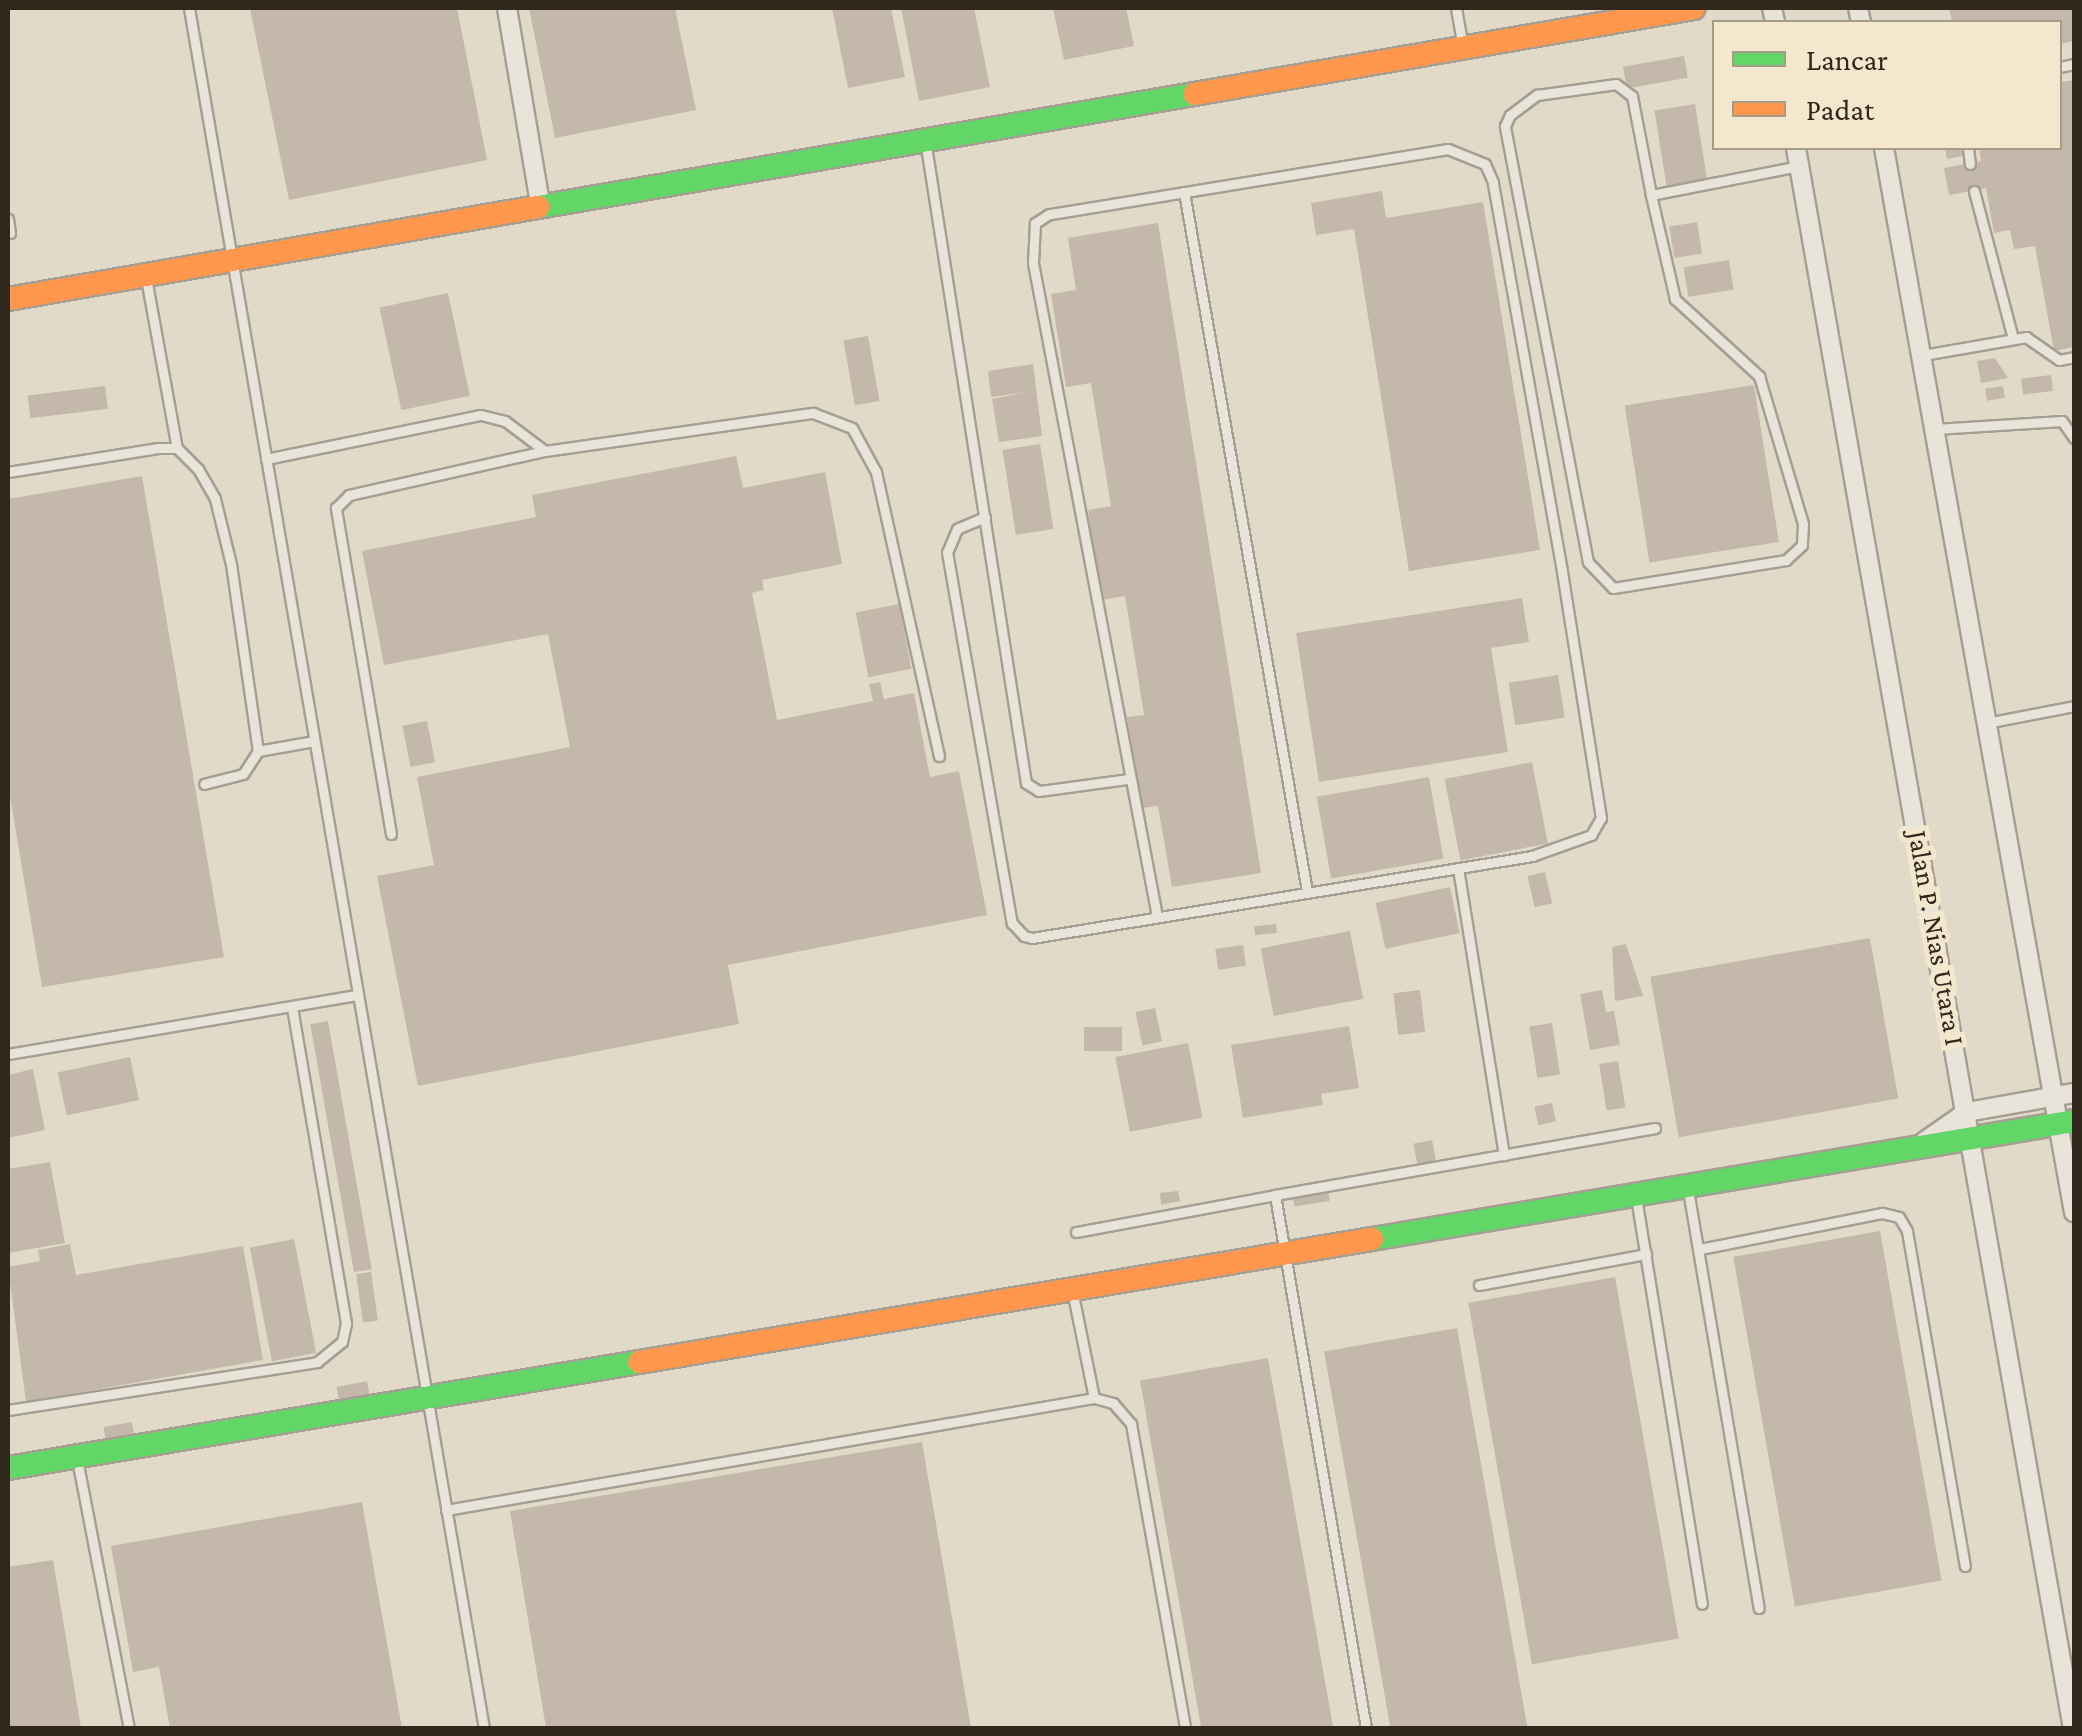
<!DOCTYPE html>
<html>
<head>
<meta charset="utf-8">
<style>
	body { margin:0 }
	#map { position:relative; width:2082px; height:1736px; overflow:hidden; background:#e1dac9; font-family:"Crimson Pro",serif }
	div>[style] { position:absolute }
	[style*='--x'] { left:calc(var(--x)*1px); top:calc(var(--y)*1px); width:calc(var(--w)*1px); rotate:calc(var(--a)*1deg) }
	.building>* { inset:0; background:#c4b8aa; transform-origin:0 0 }
	.roads { filter:drop-shadow(2px 0 #a59f93) drop-shadow(-2px 0 #a59f93) drop-shadow(0 2px #a59f93) drop-shadow(0 -2px #a59f93) }
	.lane>* { height:9px; margin:-4.5px; padding:0 4.5px; transform-origin:4.5px; border-radius:4.5px; background:#e9e4da }
	.street>* { height:18px; margin:-9px; padding:0 9px; transform-origin:9px; border-radius:9px; background:#e9e4da }
	.fast>* { height:22px; margin:-11px; padding:0 11px; transform-origin:11px; border-radius:11px; background:#63d668 }
	.slow>* { height:22px; margin:-11px; padding:0 11px; transform-origin:11px; border-radius:11px; background:#ff974d }
	span { translate:-50% -50%; white-space:nowrap; text-align:center; line-height:1.15; -webkit-text-stroke:10px #f3e8ce; paint-order:stroke }
	.street-label { font-size:28px; color:#32271c }
	.frame { position:absolute; inset:0; border:10px solid #32271c; pointer-events:none }
	.legend { position:absolute; left:1712px; top:20px; width:350px; height:130px; box-sizing:border-box; background:#f3e8ce; border:2px solid #a69b87; margin:0; padding:12px 18px; list-style:none; font-size:30px; color:#32271c }
	.legend li { display:flex; align-items:center; gap:20px; height:50px }
	.legend b { width:50px; border:2px solid #a69b87 }
</style>
</head>
<body>
<div id="map">
	<div class="building">
		<i style="clip-path:polygon(250px 8px,457px 8px,487px 160px,289px 200px)"></i>
		<i style="clip-path:polygon(529px 8px,675px 8px,696px 110px,555px 138px)"></i>
		<i style="clip-path:polygon(832px 8px,891px 8px,905px 77px,848px 88px)"></i>
		<i style="clip-path:polygon(901px 8px,974px 8px,990px 87px,919px 101px)"></i>
		<i style="clip-path:polygon(1053px 8px,1126px 8px,1134px 46px,1064px 60px)"></i>
		<i style="clip-path:polygon(1949px 8px,2074px 8px,2074px 41px,2060px 44px,2060px 22px,1952px 22px)"></i>
		<i style="left:1684px;top:56px;width:22px;height:62px;rotate:80deg"></i>
		<i style="clip-path:polygon(2074px 80px,2074px 347px,2054px 351px,2035px 246px,2014px 249px,2010px 230px,1994px 233px,1986px 188px,1949px 195px,1944px 168px,1981px 161px,1979px 148px,2060px 148px,2060px 82px)"></i>
		<i style="left:1695px;top:104px;width:80px;height:41px;rotate:81deg"></i>
		<i style="clip-path:polygon(1945px 148px,1961px 148px,1963px 156px,1947px 159px)"></i>
		<i style="clip-path:polygon(1382px 191px,1386px 218px,1483px 202px,1540px 550px,1409px 571px,1354px 229px,1316px 235px,1311px 203px)"></i>
		<i style="left:1697px;top:222px;width:32px;height:28px;rotate:81deg"></i>
		<i style="clip-path:polygon(1158px 223px,1261px 873px,1172px 887px,1158px 806px,1142px 808px,1127px 717px,1144px 715px,1125px 596px,1102px 600px,1088px 510px,1111px 506px,1091px 383px,1066px 387px,1051px 294px,1076px 290px,1068px 238px)"></i>
		<i style="left:1729px;top:260px;width:30px;height:46px;rotate:81deg"></i>
		<i style="left:448px;top:293px;width:105px;height:70px;rotate:78deg"></i>
		<i style="left:868px;top:336px;width:66px;height:25px;rotate:80deg"></i>
		<i style="clip-path:polygon(1995px 358px,2008px 378px,1981px 383px,1977px 361px)"></i>
		<i style="clip-path:polygon(1033px 364px,1042px 436px,999px 442px,992px 399px,1027px 392px,991px 397px,988px 371px)"></i>
		<i style="left:2051px;top:375px;width:16px;height:30px;rotate:83deg"></i>
		<i style="left:1754px;top:385px;width:159px;height:131px;rotate:81deg"></i>
		<i style="left:105px;top:386px;width:23px;height:78px;rotate:83deg"></i>
		<i style="left:2003px;top:386px;width:12px;height:18px;rotate:81deg"></i>
		<i style="left:1040px;top:444px;width:86px;height:38px;rotate:81deg"></i>
		<i style="clip-path:polygon(736px 456px,743px 488px,825px 472px,842px 564px,762px 580px,764px 590px,752px 593px,777px 720px,873px 701px,869px 684px,880px 682px,884px 699px,914px 693px,930px 777px,959px 771px,987px 915px,728px 965px,739px 1024px,418px 1086px,377px 876px,434px 865px,417px 777px,570px 747px,548px 634px,384px 665px,362px 551px,536px 517px,532px 495px)"></i>
		<i style="clip-path:polygon(142px 476px,224px 957px,42px 987px,8px 784px,8px 499px)"></i>
		<i style="clip-path:polygon(1522px 598px,1529px 642px,1491px 648px,1508px 752px,1319px 782px,1296px 633px)"></i>
		<i style="left:899px;top:604px;width:66px;height:44px;rotate:79deg"></i>
		<i style="left:1558px;top:675px;width:43px;height:50px;rotate:81deg"></i>
		<i style="left:427px;top:721px;width:42px;height:25px;rotate:79deg"></i>
		<i style="left:1532px;top:762px;width:83px;height:89px;rotate:79deg"></i>
		<i style="left:1429px;top:777px;width:83px;height:114px;rotate:80deg"></i>
		<i style="left:1545px;top:872px;width:32px;height:18px;rotate:77deg"></i>
		<i style="left:1450px;top:887px;width:47px;height:76px;rotate:78deg"></i>
		<i style="left:1276px;top:924px;width:9px;height:22px;rotate:84deg"></i>
		<i style="left:1350px;top:931px;width:69px;height:91px;rotate:79deg"></i>
		<i style="left:1870px;top:938px;width:163px;height:223px;rotate:80deg"></i>
		<i style="clip-path:polygon(1626px 944px,1643px 996px,1615px 1001px,1612px 947px)"></i>
		<i style="left:1243px;top:945px;width:21px;height:28px;rotate:82deg"></i>
		<i style="left:1420px;top:990px;width:42px;height:27px;rotate:83deg"></i>
		<i style="clip-path:polygon(1602px 990px,1606px 1012px,1614px 1011px,1620px 1045px,1590px 1050px,1580px 994px)"></i>
		<i style="left:1155px;top:1008px;width:34px;height:20px;rotate:78deg"></i>
		<i style="left:328px;top:1021px;width:252px;height:18px;rotate:80deg"></i>
		<i style="left:1552px;top:1023px;width:52px;height:23px;rotate:81deg"></i>
		<i style="clip-path:polygon(1349px 1026px,1359px 1088px,1321px 1094px,1323px 1105px,1243px 1118px,1231px 1045px)"></i>
		<i style="left:1122px;top:1027px;width:24px;height:38px;rotate:90deg"></i>
		<i style="left:1188px;top:1043px;width:76px;height:74px;rotate:79deg"></i>
		<i style="left:130px;top:1057px;width:44px;height:74px;rotate:78deg"></i>
		<i style="left:1618px;top:1061px;width:47px;height:19px;rotate:81deg"></i>
		<i style="clip-path:polygon(33px 1069px,45px 1130px,8px 1138px,8px 1075px)"></i>
		<i style="left:1552px;top:1103px;width:19px;height:18px;rotate:78deg"></i>
		<i style="left:1432px;top:1140px;width:21px;height:19px;rotate:79deg"></i>
		<i style="clip-path:polygon(50px 1162px,65px 1243px,8px 1253px,8px 1169px)"></i>
		<i style="left:1328px;top:1189px;width:12px;height:36px;rotate:81deg"></i>
		<i style="clip-path:polygon(1178px 1191px,1180px 1201px,1161px 1205px,1160px 1193px)"></i>
		<i style="left:1880px;top:1231px;width:355px;height:149px;rotate:80deg"></i>
		<i style="left:294px;top:1239px;width:116px;height:45px;rotate:79deg"></i>
		<i style="clip-path:polygon(70px 1244px,76px 1275px,243px 1246px,263px 1360px,26px 1402px,8px 1267px,40px 1261px,38px 1250px)"></i>
		<i style="left:371px;top:1272px;width:49px;height:15px;rotate:82deg"></i>
		<i style="left:1615px;top:1277px;width:367px;height:149px;rotate:80deg"></i>
		<i style="left:1457px;top:1328px;width:406px;height:135px;rotate:80deg"></i>
		<i style="left:1268px;top:1358px;width:375px;height:130px;rotate:80deg"></i>
		<i style="left:367px;top:1381px;width:15px;height:31px;rotate:79deg"></i>
		<i style="left:132px;top:1422px;width:17px;height:29px;rotate:80deg"></i>
		<i style="clip-path:polygon(922px 1442px,971px 1728px,546px 1728px,510px 1511px)"></i>
		<i style="clip-path:polygon(362px 1502px,402px 1728px,170px 1728px,159px 1667px,133px 1672px,111px 1546px)"></i>
		<i style="clip-path:polygon(53px 1560px,81px 1728px,8px 1728px,8px 1567px)"></i>
	</div>
	<div class="roads">
		<div class="lane">
			<i style="--x:189;--y:8;--w:1745;--a:80.27"></i>
			<i style="--x:1456;--y:8;--w:39;--a:80"></i>
			<i style="--x:2060;--y:67;--w:14;--a:-12"></i>
			<i style="--x:926;--y:146;--w:645;--a:81.08"></i>
			<i style="--x:1026;--y:783;--w:15;--a:32"></i>
			<i style="--x:1039;--y:791;--w:90;--a:-7.7"></i>
			<i style="--x:1968;--y:148;--w:16;--a:83"></i>
			<i style="--x:1974;--y:191;--w:153;--a:75.2"></i>
			<i style="--x:1184;--y:192;--w:710;--a:80.02"></i>
			<i style="--x:1651;--y:195;--w:107;--a:77"></i>
			<i style="--x:1675;--y:299;--w:114;--a:42.5"></i>
			<i style="--x:1759;--y:376;--w:154;--a:73.4"></i>
			<i style="--x:1803;--y:524;--w:21;--a:93"></i>
			<i style="--x:1802;--y:545;--w:22;--a:137"></i>
			<i style="--x:1786;--y:560;--w:175;--a:170.8"></i>
			<i style="--x:1613;--y:588;--w:36;--a:-134"></i>
			<i style="--x:1588;--y:562;--w:444;--a:-100.8"></i>
			<i style="--x:1505;--y:126;--w:12;--a:-66"></i>
			<i style="--x:1510;--y:115;--w:34;--a:-37"></i>
			<i style="--x:1537;--y:95;--w:80;--a:-7.9"></i>
			<i style="--x:1616;--y:84;--w:20;--a:37"></i>
			<i style="--x:1632;--y:96;--w:101;--a:79.1"></i>
			<i style="--x:1651;--y:195;--w:151;--a:-11.1"></i>
			<i style="--x:8;--y:219;--w:14;--a:82"></i>
			<i style="--x:146;--y:278;--w:173;--a:79.7"></i>
			<i style="--x:1923;--y:355;--w:105;--a:-9.9"></i>
			<i style="--x:2026;--y:337;--w:40;--a:34.9"></i>
			<i style="--x:2059;--y:360;--w:15;--a:-11"></i>
			<i style="--x:1935;--y:429;--w:127;--a:-3.6"></i>
			<i style="--x:2062;--y:421;--w:21;--a:55"></i>
			<i style="--x:266;--y:459;--w:219;--a:-11.6"></i>
			<i style="--x:481;--y:415;--w:25;--a:14"></i>
			<i style="--x:505;--y:421;--w:50;--a:36.9"></i>
			<i style="--x:8;--y:472;--w:152;--a:-9.1"></i>
			<i style="--x:158;--y:448;--w:19;--a:0"></i>
			<i style="--x:177;--y:448;--w:30;--a:45"></i>
			<i style="--x:198;--y:469;--w:34;--a:60"></i>
			<i style="--x:215;--y:499;--w:67;--a:76.2"></i>
			<i style="--x:231;--y:564;--w:189;--a:81.8"></i>
			<i style="--x:258;--y:751;--w:27;--a:123"></i>
			<i style="--x:243;--y:774;--w:40;--a:165.6"></i>
			<i style="--x:985;--y:517;--w:30;--a:157"></i>
			<i style="--x:957;--y:529;--w:25;--a:113"></i>
			<i style="--x:947;--y:552;--w:377;--a:80.1"></i>
			<i style="--x:1012;--y:923;--w:18;--a:47"></i>
			<i style="--x:1024;--y:936;--w:8;--a:14"></i>
			<i style="--x:1032;--y:938;--w:507;--a:-9.31"></i>
			<i style="--x:1532;--y:856;--w:63;--a:-19.6"></i>
			<i style="--x:1591;--y:835;--w:20;--a:-60"></i>
			<i style="--x:1601;--y:818;--w:250;--a:-99"></i>
			<i style="--x:1562;--y:571;--w:395;--a:-100.1"></i>
			<i style="--x:1493;--y:182;--w:20;--a:-114"></i>
			<i style="--x:1485;--y:164;--w:40;--a:-158"></i>
			<i style="--x:1448;--y:149;--w:404;--a:170.7"></i>
			<i style="--x:1049;--y:214;--w:17;--a:147"></i>
			<i style="--x:1035;--y:223;--w:40;--a:92.9"></i>
			<i style="--x:1033;--y:263;--w:665;--a:79.25"></i>
			<i style="--x:1986;--y:723;--w:90;--a:-10.9"></i>
			<i style="--x:258;--y:751;--w:57;--a:-10.1"></i>
			<i style="--x:391;--y:834;--w:331;--a:-99.6"></i>
			<i style="--x:336;--y:508;--w:18;--a:-45"></i>
			<i style="--x:349;--y:495;--w:201;--a:-12.7"></i>
			<i style="--x:545;--y:451;--w:271;--a:-8.1"></i>
			<i style="--x:813;--y:413;--w:42;--a:21"></i>
			<i style="--x:852;--y:428;--w:50;--a:61.4"></i>
			<i style="--x:876;--y:472;--w:291;--a:77.5"></i>
			<i style="--x:1458;--y:868;--w:291;--a:80.9"></i>
			<i style="--x:8;--y:1054;--w:355;--a:-9.6"></i>
			<i style="--x:1688;--y:1190;--w:424;--a:80.4"></i>
			<i style="--x:1636;--y:1197;--w:412;--a:80.8"></i>
			<i style="--x:1076;--y:1232;--w:202;--a:-10.5"></i>
			<i style="--x:1700;--y:1249;--w:186;--a:-11.2"></i>
			<i style="--x:1882;--y:1213;--w:17;--a:13"></i>
			<i style="--x:1899;--y:1217;--w:16;--a:60"></i>
			<i style="--x:1907;--y:1231;--w:340;--a:80.2"></i>
			<i style="--x:1479;--y:1285;--w:170;--a:-10.5"></i>
			<i style="--x:1094;--y:1398;--w:20;--a:15"></i>
			<i style="--x:1113;--y:1403;--w:28;--a:49"></i>
			<i style="--x:1131;--y:1424;--w:309;--a:79.9"></i>
			<i style="--x:8;--y:1410;--w:313;--a:-8.8"></i>
			<i style="--x:317;--y:1362;--w:32;--a:-39"></i>
			<i style="--x:342;--y:1342;--w:19;--a:-78"></i>
			<i style="--x:346;--y:1323;--w:321;--a:-99.7"></i>
			<i style="--x:77;--y:1459;--w:274;--a:79.1"></i>
			<i style="--x:446;--y:1510;--w:658;--a:-9.81"></i>
			<i style="--x:1094;--y:1398;--w:110;--a:-101.5"></i>
			<i style="--x:1366;--y:1728;--w:541;--a:-99.69"></i>
			<i style="--x:1275;--y:1195;--w:386;--a:-10"></i>
		</div>
		<div class="street">
			<i style="--x:507;--y:8;--w:203;--a:80.4"></i>
			<i style="--x:1772;--y:8;--w:14;--a:78"></i>
			<i style="--x:1858;--y:8;--w:14;--a:78"></i>
			<i style="--x:1796;--y:148;--w:1604;--a:80.06"></i>
			<i style="--x:1884;--y:148;--w:1081;--a:79.88"></i>
			<i style="--x:1924;--y:1142;--w:52;--a:-34.9"></i>
			<i style="--x:1967;--y:1112;--w:109;--a:-10.1"></i>
		</div>
		<div class="fast">
			<i style="--x:538;--y:207;--w:666;--a:-9.77"></i>
			<i style="--x:1372;--y:1239;--w:712;--a:-9.54"></i>
			<i style="--x:8;--y:1468;--w:640;--a:-9.54"></i>
		</div>
		<div class="slow">
			<i style="--x:1194;--y:94;--w:507;--a:-9.76"></i>
			<i style="--x:8;--y:299;--w:538;--a:-9.85"></i>
			<i style="--x:639;--y:1362;--w:743;--a:-9.53"></i>
		</div>
	</div>
	<div class="street-label">
		<span style="left:1936px;top:938px;rotate:80deg">Jalan P. Nias Utara I</span>
	</div>
	<div class="frame"></div>
	<ul class="legend">
	<li><b style="height:12px;background:#63d668"></b>Lancar</li>
	<li><b style="height:12px;background:#ff974d"></b>Padat</li>
	</ul>
</div>
</body>
</html>
